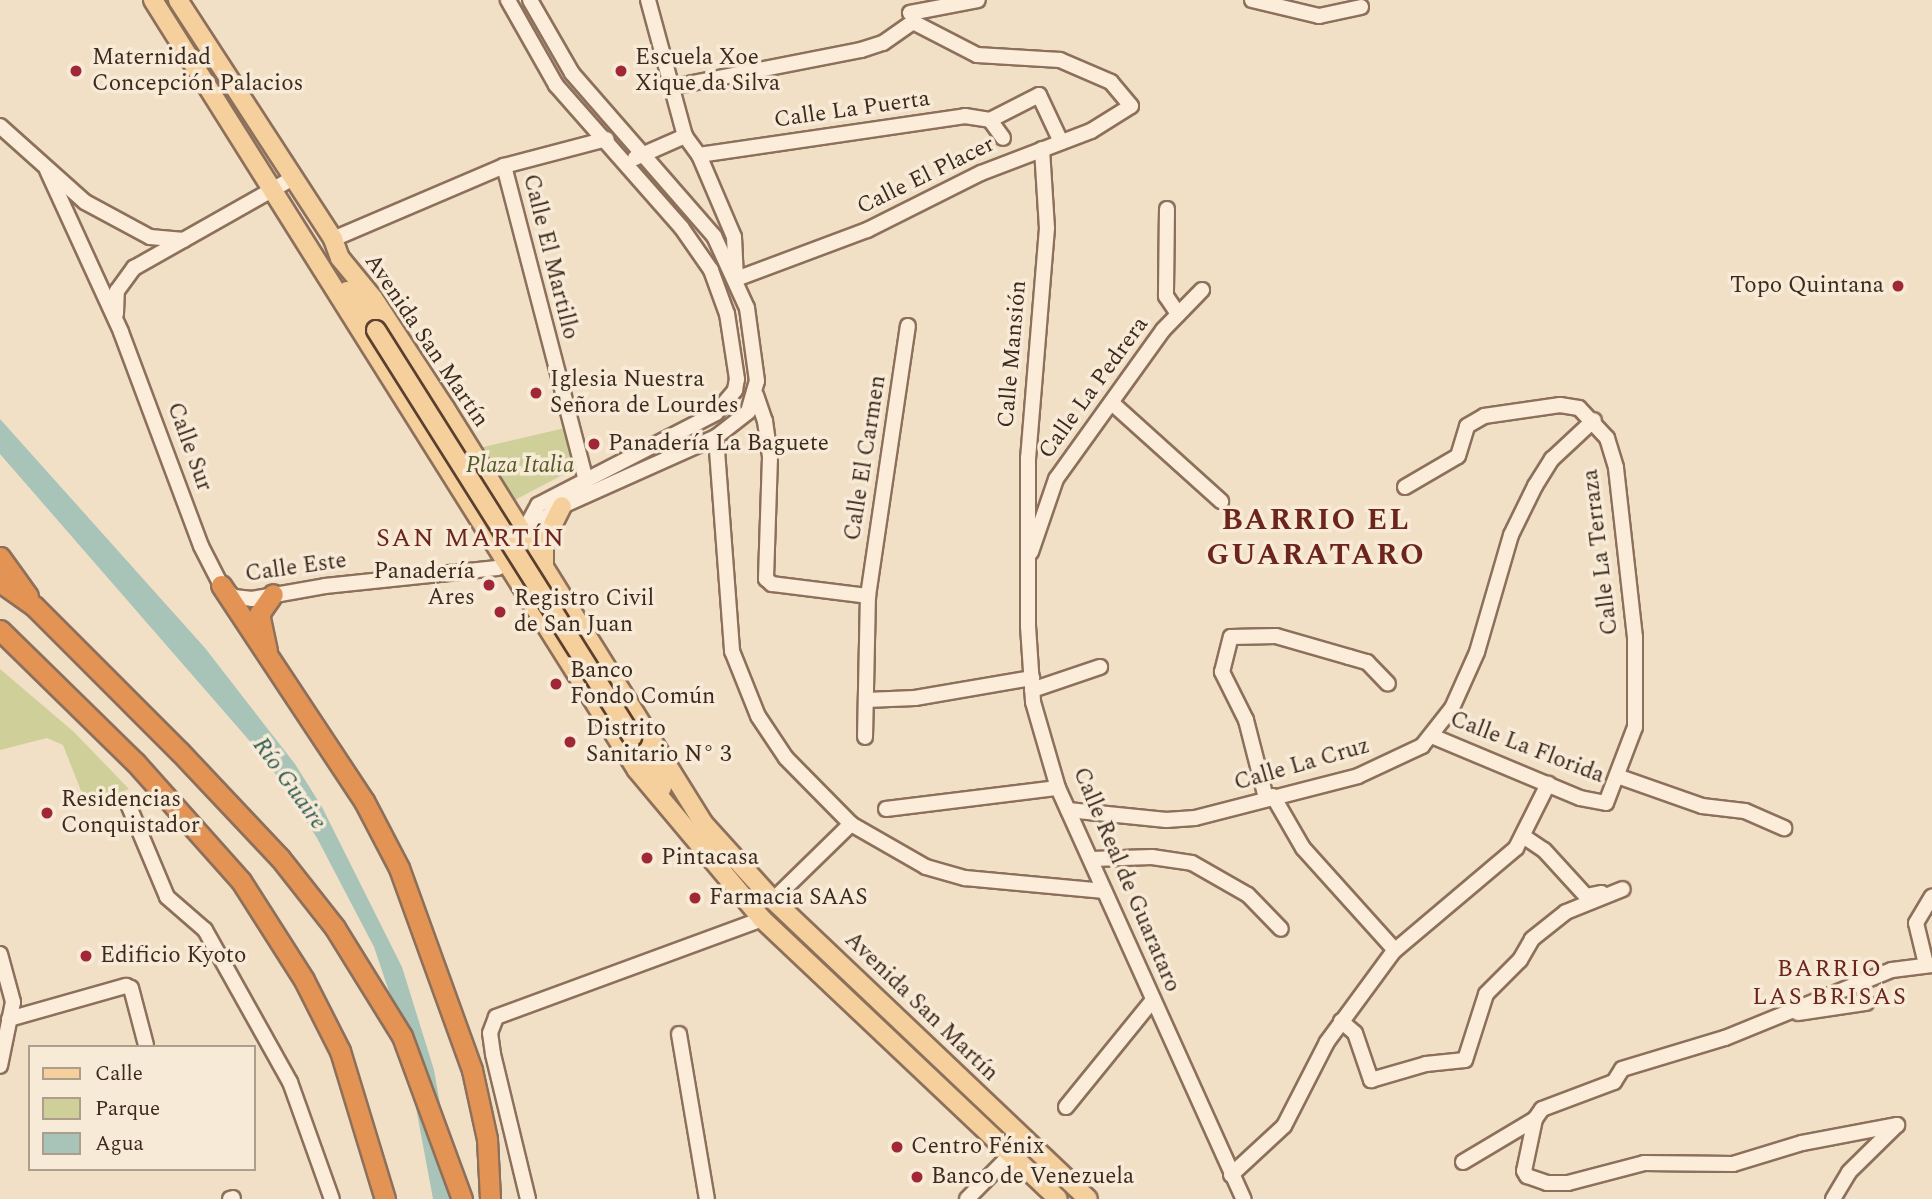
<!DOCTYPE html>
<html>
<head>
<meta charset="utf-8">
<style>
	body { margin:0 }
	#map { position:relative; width:1932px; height:1199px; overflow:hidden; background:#f1dfc6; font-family:Spectral,serif }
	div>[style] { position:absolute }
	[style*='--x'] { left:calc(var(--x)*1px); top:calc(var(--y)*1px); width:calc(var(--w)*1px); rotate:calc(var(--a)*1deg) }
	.green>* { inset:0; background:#cfd099 }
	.water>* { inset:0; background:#a8c4b9 }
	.roads { filter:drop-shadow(2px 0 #8d705b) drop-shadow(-2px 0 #8d705b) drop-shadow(0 2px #8d705b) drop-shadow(0 -2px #8d705b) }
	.minor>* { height:14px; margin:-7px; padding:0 7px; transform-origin:7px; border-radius:7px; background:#fbedda }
	.major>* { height:18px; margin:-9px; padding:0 9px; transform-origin:9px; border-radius:9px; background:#f5d09d }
	.highway>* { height:19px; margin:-9.5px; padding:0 9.5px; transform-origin:9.5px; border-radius:9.5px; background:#e39454 }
	.bridges { filter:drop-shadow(2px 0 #5b3f2f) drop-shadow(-2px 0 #5b3f2f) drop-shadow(0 2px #5b3f2f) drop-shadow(0 -2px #5b3f2f) }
	.major-bridge>* { height:18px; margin:-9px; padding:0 9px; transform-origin:9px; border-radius:9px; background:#f5d09d }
	.dots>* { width:19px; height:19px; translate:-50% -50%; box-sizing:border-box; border:4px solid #f7ead6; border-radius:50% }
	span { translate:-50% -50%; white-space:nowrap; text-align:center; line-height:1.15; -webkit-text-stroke:7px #f7ead6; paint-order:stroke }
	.poi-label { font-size:23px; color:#3d2a1f }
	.left { translate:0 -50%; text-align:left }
	.right { translate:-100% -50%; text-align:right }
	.street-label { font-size:23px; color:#3d2a1f }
	.park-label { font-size:23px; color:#535a25; font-style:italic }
	.water-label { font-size:24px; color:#2e5d55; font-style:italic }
	.neighbourhood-label { font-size:24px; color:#6c241c; letter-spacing:2px }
	.quarter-label { font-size:26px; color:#6c241c; letter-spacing:2px }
	.district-label { font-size:30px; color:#6c241c; font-weight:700; letter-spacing:2px }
	.legend { position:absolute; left:28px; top:1045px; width:228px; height:126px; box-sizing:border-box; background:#f7ead6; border:2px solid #ad9d8d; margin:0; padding:9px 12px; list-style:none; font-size:21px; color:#3d2a1f }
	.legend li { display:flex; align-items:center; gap:14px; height:35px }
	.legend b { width:35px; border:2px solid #ad9d8d }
</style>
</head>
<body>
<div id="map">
	<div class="green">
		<i style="clip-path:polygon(565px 428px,576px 468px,509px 503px,479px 448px)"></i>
		<i style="clip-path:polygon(0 669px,74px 732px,129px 789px,87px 806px,63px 745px,47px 738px,0 750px)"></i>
	</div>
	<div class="water">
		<i style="clip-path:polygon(0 419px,205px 648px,295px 764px,322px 807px,402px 967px,434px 1070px,457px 1199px,433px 1199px,401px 1027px,374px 947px,317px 838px,267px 761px,0 454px)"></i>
	</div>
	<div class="roads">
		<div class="minor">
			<i style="--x:648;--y:0;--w:141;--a:74.8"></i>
			<i style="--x:685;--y:136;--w:24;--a:54"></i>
			<i style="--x:699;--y:155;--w:89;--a:66.9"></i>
			<i style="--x:734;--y:237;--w:42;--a:87.3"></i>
			<i style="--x:736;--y:279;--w:140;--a:-20.5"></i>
			<i style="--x:867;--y:230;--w:127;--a:-26.6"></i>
			<i style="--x:981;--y:173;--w:118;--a:-20.9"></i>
			<i style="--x:1091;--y:131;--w:47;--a:-32"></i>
			<i style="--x:1131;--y:106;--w:31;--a:-130"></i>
			<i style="--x:1111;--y:82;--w:56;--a:-156.7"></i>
			<i style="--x:1060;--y:60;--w:83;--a:-176.6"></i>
			<i style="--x:977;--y:55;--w:72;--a:-152.7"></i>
			<i style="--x:1252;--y:0;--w:69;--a:13.4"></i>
			<i style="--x:1319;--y:16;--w:43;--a:-12.1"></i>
			<i style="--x:910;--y:13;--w:69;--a:-10.8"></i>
			<i style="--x:672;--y:87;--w:193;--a:-11.1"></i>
			<i style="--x:861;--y:50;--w:23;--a:-18"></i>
			<i style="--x:883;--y:43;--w:37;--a:-35"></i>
			<i style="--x:990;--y:120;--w:55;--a:-27"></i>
			<i style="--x:1039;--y:95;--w:52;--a:64.9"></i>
			<i style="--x:0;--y:126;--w:114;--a:41.8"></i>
			<i style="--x:85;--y:202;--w:74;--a:28.3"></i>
			<i style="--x:150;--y:237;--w:34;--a:5"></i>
			<i style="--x:1042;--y:149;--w:79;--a:86.4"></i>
			<i style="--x:1047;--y:228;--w:231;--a:94.7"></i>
			<i style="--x:1028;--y:458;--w:168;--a:90"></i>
			<i style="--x:1028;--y:626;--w:76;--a:86.2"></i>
			<i style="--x:1033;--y:702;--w:90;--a:73.8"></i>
			<i style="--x:1058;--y:788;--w:451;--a:65.7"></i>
			<i style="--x:699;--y:155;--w:269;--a:-8.3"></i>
			<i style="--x:965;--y:116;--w:25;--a:9"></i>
			<i style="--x:990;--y:120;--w:22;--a:54"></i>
			<i style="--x:635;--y:158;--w:55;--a:-23.7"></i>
			<i style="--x:504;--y:166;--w:325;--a:75.4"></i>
			<i style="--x:47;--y:170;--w:178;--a:65.4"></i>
			<i style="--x:121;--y:332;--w:228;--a:69.5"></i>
			<i style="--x:201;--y:546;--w:44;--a:62.9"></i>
			<i style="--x:221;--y:585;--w:18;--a:43"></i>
			<i style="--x:234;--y:597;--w:18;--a:6"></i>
			<i style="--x:252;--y:599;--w:74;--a:-10.1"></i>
			<i style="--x:325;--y:586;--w:173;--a:-6"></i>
			<i style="--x:497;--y:568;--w:10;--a:-24"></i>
			<i style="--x:506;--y:564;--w:67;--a:-61.5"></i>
			<i style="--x:538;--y:505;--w:200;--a:-27.3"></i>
			<i style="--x:716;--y:413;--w:30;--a:-50"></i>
			<i style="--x:735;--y:390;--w:11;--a:-80"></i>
			<i style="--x:737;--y:379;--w:66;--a:-98.7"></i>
			<i style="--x:727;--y:314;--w:47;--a:-110"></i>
			<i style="--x:711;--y:270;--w:52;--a:-124.9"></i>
			<i style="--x:681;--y:227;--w:189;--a:-131.4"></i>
			<i style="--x:556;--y:85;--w:98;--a:-119.5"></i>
			<i style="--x:1167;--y:209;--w:87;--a:90.7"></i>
			<i style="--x:1166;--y:296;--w:22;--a:56"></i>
			<i style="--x:333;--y:239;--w:186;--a:-23.1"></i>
			<i style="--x:504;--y:166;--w:106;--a:-14.7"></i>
			<i style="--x:116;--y:314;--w:23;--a:-88"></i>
			<i style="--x:117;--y:291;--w:29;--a:-54"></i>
			<i style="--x:134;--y:268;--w:180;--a:-29.5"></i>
			<i style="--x:756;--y:395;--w:28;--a:71"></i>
			<i style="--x:765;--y:421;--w:36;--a:82"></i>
			<i style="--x:770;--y:457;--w:122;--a:91.9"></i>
			<i style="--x:766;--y:579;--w:8;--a:40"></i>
			<i style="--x:772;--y:584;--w:97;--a:7.1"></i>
			<i style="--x:1112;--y:403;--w:147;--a:42"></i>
			<i style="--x:716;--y:437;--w:215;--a:85.7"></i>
			<i style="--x:732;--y:651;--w:70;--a:68.2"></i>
			<i style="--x:758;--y:716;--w:50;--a:56.3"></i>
			<i style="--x:786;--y:758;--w:93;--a:45.4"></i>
			<i style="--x:851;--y:824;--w:86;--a:29.8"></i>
			<i style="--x:926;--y:867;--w:41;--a:15.8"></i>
			<i style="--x:965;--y:878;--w:140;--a:5.3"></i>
			<i style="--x:1405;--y:487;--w:61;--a:-30.3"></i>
			<i style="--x:1458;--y:456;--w:31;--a:-73"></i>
			<i style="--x:1467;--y:426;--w:20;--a:-30"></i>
			<i style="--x:1484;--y:416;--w:77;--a:-8.2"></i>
			<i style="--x:1560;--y:405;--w:19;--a:9"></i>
			<i style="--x:1579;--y:408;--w:41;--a:47"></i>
			<i style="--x:1607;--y:438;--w:31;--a:73"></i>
			<i style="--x:1616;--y:468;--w:170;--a:83.6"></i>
			<i style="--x:1635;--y:637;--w:90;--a:90"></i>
			<i style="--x:1635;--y:727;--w:81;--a:110.9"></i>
			<i style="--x:1606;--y:803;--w:26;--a:-169"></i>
			<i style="--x:1580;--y:798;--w:160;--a:-157.3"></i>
			<i style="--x:523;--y:533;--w:47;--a:-34.7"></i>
			<i style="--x:562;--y:506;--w:169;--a:-24.1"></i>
			<i style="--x:716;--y:437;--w:41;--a:-38"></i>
			<i style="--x:748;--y:412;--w:32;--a:-74"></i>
			<i style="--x:757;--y:381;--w:74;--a:-97.8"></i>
			<i style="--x:747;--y:308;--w:79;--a:-114.6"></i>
			<i style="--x:714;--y:236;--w:216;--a:-131.1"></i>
			<i style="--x:572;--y:73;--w:84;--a:-119.9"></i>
			<i style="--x:1031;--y:552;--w:77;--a:-71.1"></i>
			<i style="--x:1056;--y:479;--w:183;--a:-54.3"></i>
			<i style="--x:1163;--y:330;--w:56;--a:-45.7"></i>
			<i style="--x:1032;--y:690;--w:72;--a:-18.7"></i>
			<i style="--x:866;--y:700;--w:49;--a:-2.3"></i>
			<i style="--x:915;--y:698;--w:119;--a:-9.7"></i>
			<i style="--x:865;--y:737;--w:141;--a:-88.8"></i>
			<i style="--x:868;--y:596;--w:273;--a:-81.6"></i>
			<i style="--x:1617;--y:776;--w:90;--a:19.4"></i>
			<i style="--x:1702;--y:806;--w:43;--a:6.6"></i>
			<i style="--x:1745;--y:811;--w:43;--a:23.6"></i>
			<i style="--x:1273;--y:796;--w:60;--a:60"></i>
			<i style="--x:1303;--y:848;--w:137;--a:48"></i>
			<i style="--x:1266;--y:798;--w:81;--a:-104.4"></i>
			<i style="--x:1246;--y:720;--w:54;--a:-116.6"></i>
			<i style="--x:1222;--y:672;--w:36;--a:-76"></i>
			<i style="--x:1231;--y:637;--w:45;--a:-1.3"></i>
			<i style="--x:1276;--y:636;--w:76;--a:16"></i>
			<i style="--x:1349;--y:657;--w:19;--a:16"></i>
			<i style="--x:1367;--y:662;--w:30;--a:46"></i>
			<i style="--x:128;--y:804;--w:101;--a:67.2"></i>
			<i style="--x:167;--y:897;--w:50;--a:41"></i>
			<i style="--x:205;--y:930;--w:174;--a:60.8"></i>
			<i style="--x:290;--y:1082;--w:124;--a:70.3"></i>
			<i style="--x:886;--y:809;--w:173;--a:-7"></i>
			<i style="--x:1068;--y:810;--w:99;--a:5.8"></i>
			<i style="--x:1166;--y:820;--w:29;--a:-4"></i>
			<i style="--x:1195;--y:818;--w:168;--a:-14.4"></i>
			<i style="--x:1358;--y:776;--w:71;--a:-25.1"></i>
			<i style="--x:1422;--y:746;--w:48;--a:-51.7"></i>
			<i style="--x:1452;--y:708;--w:61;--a:-65.9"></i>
			<i style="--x:1477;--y:652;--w:122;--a:-73.8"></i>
			<i style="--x:1511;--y:535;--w:55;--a:-63.9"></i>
			<i style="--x:1535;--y:486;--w:32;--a:-58"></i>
			<i style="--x:1552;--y:459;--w:57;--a:-42.9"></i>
			<i style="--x:1523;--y:836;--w:25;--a:34"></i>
			<i style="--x:1544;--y:850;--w:62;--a:47.6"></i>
			<i style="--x:1586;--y:896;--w:16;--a:-11"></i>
			<i style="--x:1092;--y:859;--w:60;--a:-1.9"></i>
			<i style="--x:1152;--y:857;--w:40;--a:8.5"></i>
			<i style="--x:1192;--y:863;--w:64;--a:29.7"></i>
			<i style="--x:1248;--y:895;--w:47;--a:45.9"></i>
			<i style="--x:773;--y:900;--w:109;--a:-44.3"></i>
			<i style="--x:0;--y:954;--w:50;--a:74.8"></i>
			<i style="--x:13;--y:1002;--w:65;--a:101.5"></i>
			<i style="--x:1926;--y:964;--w:42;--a:-103.7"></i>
			<i style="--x:1916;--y:923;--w:31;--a:-59"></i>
			<i style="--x:1798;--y:1013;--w:69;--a:-8.4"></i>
			<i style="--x:9;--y:1019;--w:122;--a:-15.8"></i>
			<i style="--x:126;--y:986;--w:5;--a:22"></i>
			<i style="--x:131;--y:988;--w:59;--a:75.3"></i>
			<i style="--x:1341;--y:1021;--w:18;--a:41"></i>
			<i style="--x:1355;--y:1033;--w:50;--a:71.2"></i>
			<i style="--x:1371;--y:1080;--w:57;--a:-16.2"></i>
			<i style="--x:1426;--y:1064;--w:39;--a:-6"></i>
			<i style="--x:1465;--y:1060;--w:69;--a:-72.3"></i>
			<i style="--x:1486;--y:994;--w:48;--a:-45"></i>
			<i style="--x:1520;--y:960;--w:24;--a:-60"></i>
			<i style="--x:1532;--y:939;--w:43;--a:-38.5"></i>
			<i style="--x:1566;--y:912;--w:61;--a:-22"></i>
			<i style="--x:679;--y:1034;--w:167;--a:80.4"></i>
			<i style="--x:1066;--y:1107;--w:138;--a:-50.9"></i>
			<i style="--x:1535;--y:1119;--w:53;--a:101.9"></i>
			<i style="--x:1524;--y:1171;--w:6;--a:59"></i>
			<i style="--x:1527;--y:1176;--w:21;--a:19"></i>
			<i style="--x:1547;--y:1183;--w:21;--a:0"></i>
			<i style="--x:1568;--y:1183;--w:79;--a:-14.7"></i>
			<i style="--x:1644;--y:1163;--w:89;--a:0.6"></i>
			<i style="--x:1733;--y:1164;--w:72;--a:-16.9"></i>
			<i style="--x:1802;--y:1143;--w:97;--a:-10.7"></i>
			<i style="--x:1463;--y:1162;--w:84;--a:-30.8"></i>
			<i style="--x:1535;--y:1119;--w:12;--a:-55"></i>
			<i style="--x:1542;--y:1109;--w:77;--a:-20.6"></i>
			<i style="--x:1614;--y:1082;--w:15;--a:-58"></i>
			<i style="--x:1622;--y:1069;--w:108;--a:-16.8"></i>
			<i style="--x:1725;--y:1038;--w:180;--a:-22.2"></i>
			<i style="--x:1892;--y:970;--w:40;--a:-7.1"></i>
			<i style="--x:1231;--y:1175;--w:72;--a:-42.8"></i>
			<i style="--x:1284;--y:1126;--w:94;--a:-62.9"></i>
			<i style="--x:1327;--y:1042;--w:112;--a:-53.7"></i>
			<i style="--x:1393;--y:952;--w:161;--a:-40.2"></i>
			<i style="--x:1516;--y:848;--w:72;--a:-63.4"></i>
			<i style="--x:230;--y:1199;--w:3;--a:-18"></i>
			<i style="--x:528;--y:1199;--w:149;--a:-103.6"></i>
			<i style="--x:493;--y:1054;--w:21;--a:-98"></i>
			<i style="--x:490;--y:1033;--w:17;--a:-69"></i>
			<i style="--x:496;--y:1017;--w:283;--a:-20.2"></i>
			<i style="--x:967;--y:1199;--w:83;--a:-45.5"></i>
			<i style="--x:1833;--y:1199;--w:31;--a:-59"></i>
			<i style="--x:1849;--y:1172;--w:67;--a:-44.4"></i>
		</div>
		<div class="major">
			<i style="--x:153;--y:0;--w:909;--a:57.85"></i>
			<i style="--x:637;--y:770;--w:194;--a:50"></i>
			<i style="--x:762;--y:919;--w:407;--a:43.4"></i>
			<i style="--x:178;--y:0;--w:285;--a:57"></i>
			<i style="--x:333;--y:239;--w:20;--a:70"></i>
			<i style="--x:340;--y:258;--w:52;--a:50.5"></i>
			<i style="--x:373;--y:298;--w:131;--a:56.8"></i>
			<i style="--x:445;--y:408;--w:490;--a:58.1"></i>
			<i style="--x:704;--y:824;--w:103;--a:47.8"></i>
			<i style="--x:773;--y:900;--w:434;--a:43.5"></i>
			<i style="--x:347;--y:291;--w:49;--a:53.4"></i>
			<i style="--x:544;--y:568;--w:26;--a:-90"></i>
			<i style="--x:544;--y:542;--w:40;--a:-63.4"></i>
			<i style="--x:632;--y:737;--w:59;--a:59.5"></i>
		</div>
		<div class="highway">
			<i style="--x:0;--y:557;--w:48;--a:54.3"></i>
			<i style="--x:0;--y:582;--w:42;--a:35.2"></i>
			<i style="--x:34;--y:606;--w:206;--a:45"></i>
			<i style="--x:180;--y:752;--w:146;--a:46.7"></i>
			<i style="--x:280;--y:858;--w:89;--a:51.8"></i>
			<i style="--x:335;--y:928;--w:127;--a:58.2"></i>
			<i style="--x:402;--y:1036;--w:174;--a:69.8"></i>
			<i style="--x:221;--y:585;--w:259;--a:56.5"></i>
			<i style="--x:364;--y:801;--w:76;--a:62.4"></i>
			<i style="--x:399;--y:868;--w:215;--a:70.1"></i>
			<i style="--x:472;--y:1070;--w:71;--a:77.7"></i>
			<i style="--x:487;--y:1139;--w:60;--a:87.1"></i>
			<i style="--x:0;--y:630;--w:189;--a:44.4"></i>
			<i style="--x:135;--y:762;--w:159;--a:48.3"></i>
			<i style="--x:241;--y:881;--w:117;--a:57.5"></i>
			<i style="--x:304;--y:980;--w:80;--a:63.1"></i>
			<i style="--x:340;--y:1051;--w:155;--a:73.1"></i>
			<i style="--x:267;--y:651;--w:38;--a:-102"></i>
			<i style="--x:259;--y:614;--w:24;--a:-55"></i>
		</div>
	</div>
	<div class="bridges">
		<div class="major-bridge">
			<i style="--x:376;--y:330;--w:481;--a:57.8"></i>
		</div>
	</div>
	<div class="dots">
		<i style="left:76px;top:71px;background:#a02735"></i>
		<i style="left:621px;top:71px;background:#a02735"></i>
		<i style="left:1898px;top:286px;background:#a02735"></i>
		<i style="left:536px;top:393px;background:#a02735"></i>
		<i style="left:594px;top:444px;background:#a02735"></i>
		<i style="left:489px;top:585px;background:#a02735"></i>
		<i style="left:500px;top:612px;background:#a02735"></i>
		<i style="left:556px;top:684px;background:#a02735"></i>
		<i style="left:570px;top:742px;background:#a02735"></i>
		<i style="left:47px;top:813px;background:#a02735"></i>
		<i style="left:647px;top:858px;background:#a02735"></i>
		<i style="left:695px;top:898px;background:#a02735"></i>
		<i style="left:86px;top:956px;background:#a02735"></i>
		<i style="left:897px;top:1147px;background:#a02735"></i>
		<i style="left:917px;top:1177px;background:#a02735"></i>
	</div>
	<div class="poi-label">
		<span class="left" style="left:92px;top:71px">Maternidad<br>Concepción Palacios</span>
		<span class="left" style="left:635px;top:71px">Escuela Xoe<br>Xique da Silva</span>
		<span class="right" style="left:1884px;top:286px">Topo Quintana</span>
		<span class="left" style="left:550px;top:393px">Iglesia Nuestra<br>Señora de Lourdes</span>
		<span class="left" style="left:608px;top:444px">Panadería La Baguete</span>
		<span class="right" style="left:475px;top:585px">Panadería<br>Ares</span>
		<span class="left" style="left:514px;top:612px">Registro Civil<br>de San Juan</span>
		<span class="left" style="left:570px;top:684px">Banco<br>Fondo Común</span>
		<span class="left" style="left:586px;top:742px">Distrito<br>Sanitario N° 3</span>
		<span class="left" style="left:61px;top:813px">Residencias<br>Conquistador</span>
		<span class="left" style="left:661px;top:858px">Pintacasa</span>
		<span class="left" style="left:709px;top:898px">Farmacia SAAS</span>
		<span class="left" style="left:100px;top:956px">Edificio Kyoto</span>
		<span class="left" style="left:911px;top:1147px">Centro Fénix</span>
		<span class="left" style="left:931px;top:1177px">Banco de Venezuela</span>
	</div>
	<div class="street-label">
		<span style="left:852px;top:110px;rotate:-8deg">Calle La Puerta</span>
		<span style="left:926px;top:176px;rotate:-26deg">Calle El Placer</span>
		<span style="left:550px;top:257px;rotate:76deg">Calle El Martillo</span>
		<span style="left:426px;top:341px;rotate:56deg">Avenida San Martín</span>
		<span style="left:1013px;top:354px;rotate:-85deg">Calle Mansión</span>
		<span style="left:1094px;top:388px;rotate:-54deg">Calle La Pedrera</span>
		<span style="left:189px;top:447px;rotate:70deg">Calle Sur</span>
		<span style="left:866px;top:458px;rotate:-81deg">Calle El Carmen</span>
		<span style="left:1601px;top:552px;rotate:-97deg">Calle La Terraza</span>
		<span style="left:296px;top:568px;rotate:-8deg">Calle Este</span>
		<span style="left:1527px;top:748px;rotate:21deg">Calle La Florida</span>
		<span style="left:1302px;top:765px;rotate:-16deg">Calle La Cruz</span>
		<span style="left:1126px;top:880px;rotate:67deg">Calle Real de Guarataro</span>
		<span style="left:921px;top:1007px;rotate:44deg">Avenida San Martín</span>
	</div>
	<div class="park-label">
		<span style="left:520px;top:466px">Plaza Italia</span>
	</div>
	<div class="water-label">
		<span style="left:289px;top:784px;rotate:54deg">Río Guaire</span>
	</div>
	<div class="neighbourhood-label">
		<span style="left:1830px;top:984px">BARRIO<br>LAS BRISAS</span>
	</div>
	<div class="quarter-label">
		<span style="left:471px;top:539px">SAN MARTÍN</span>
	</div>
	<div class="district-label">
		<span style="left:1316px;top:537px">BARRIO EL<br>GUARATARO</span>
	</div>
	<ul class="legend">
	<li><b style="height:9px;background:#f5d09d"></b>Calle</li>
	<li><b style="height:19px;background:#cfd099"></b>Parque</li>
	<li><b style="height:19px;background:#a8c4b9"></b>Agua</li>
	</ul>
</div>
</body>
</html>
